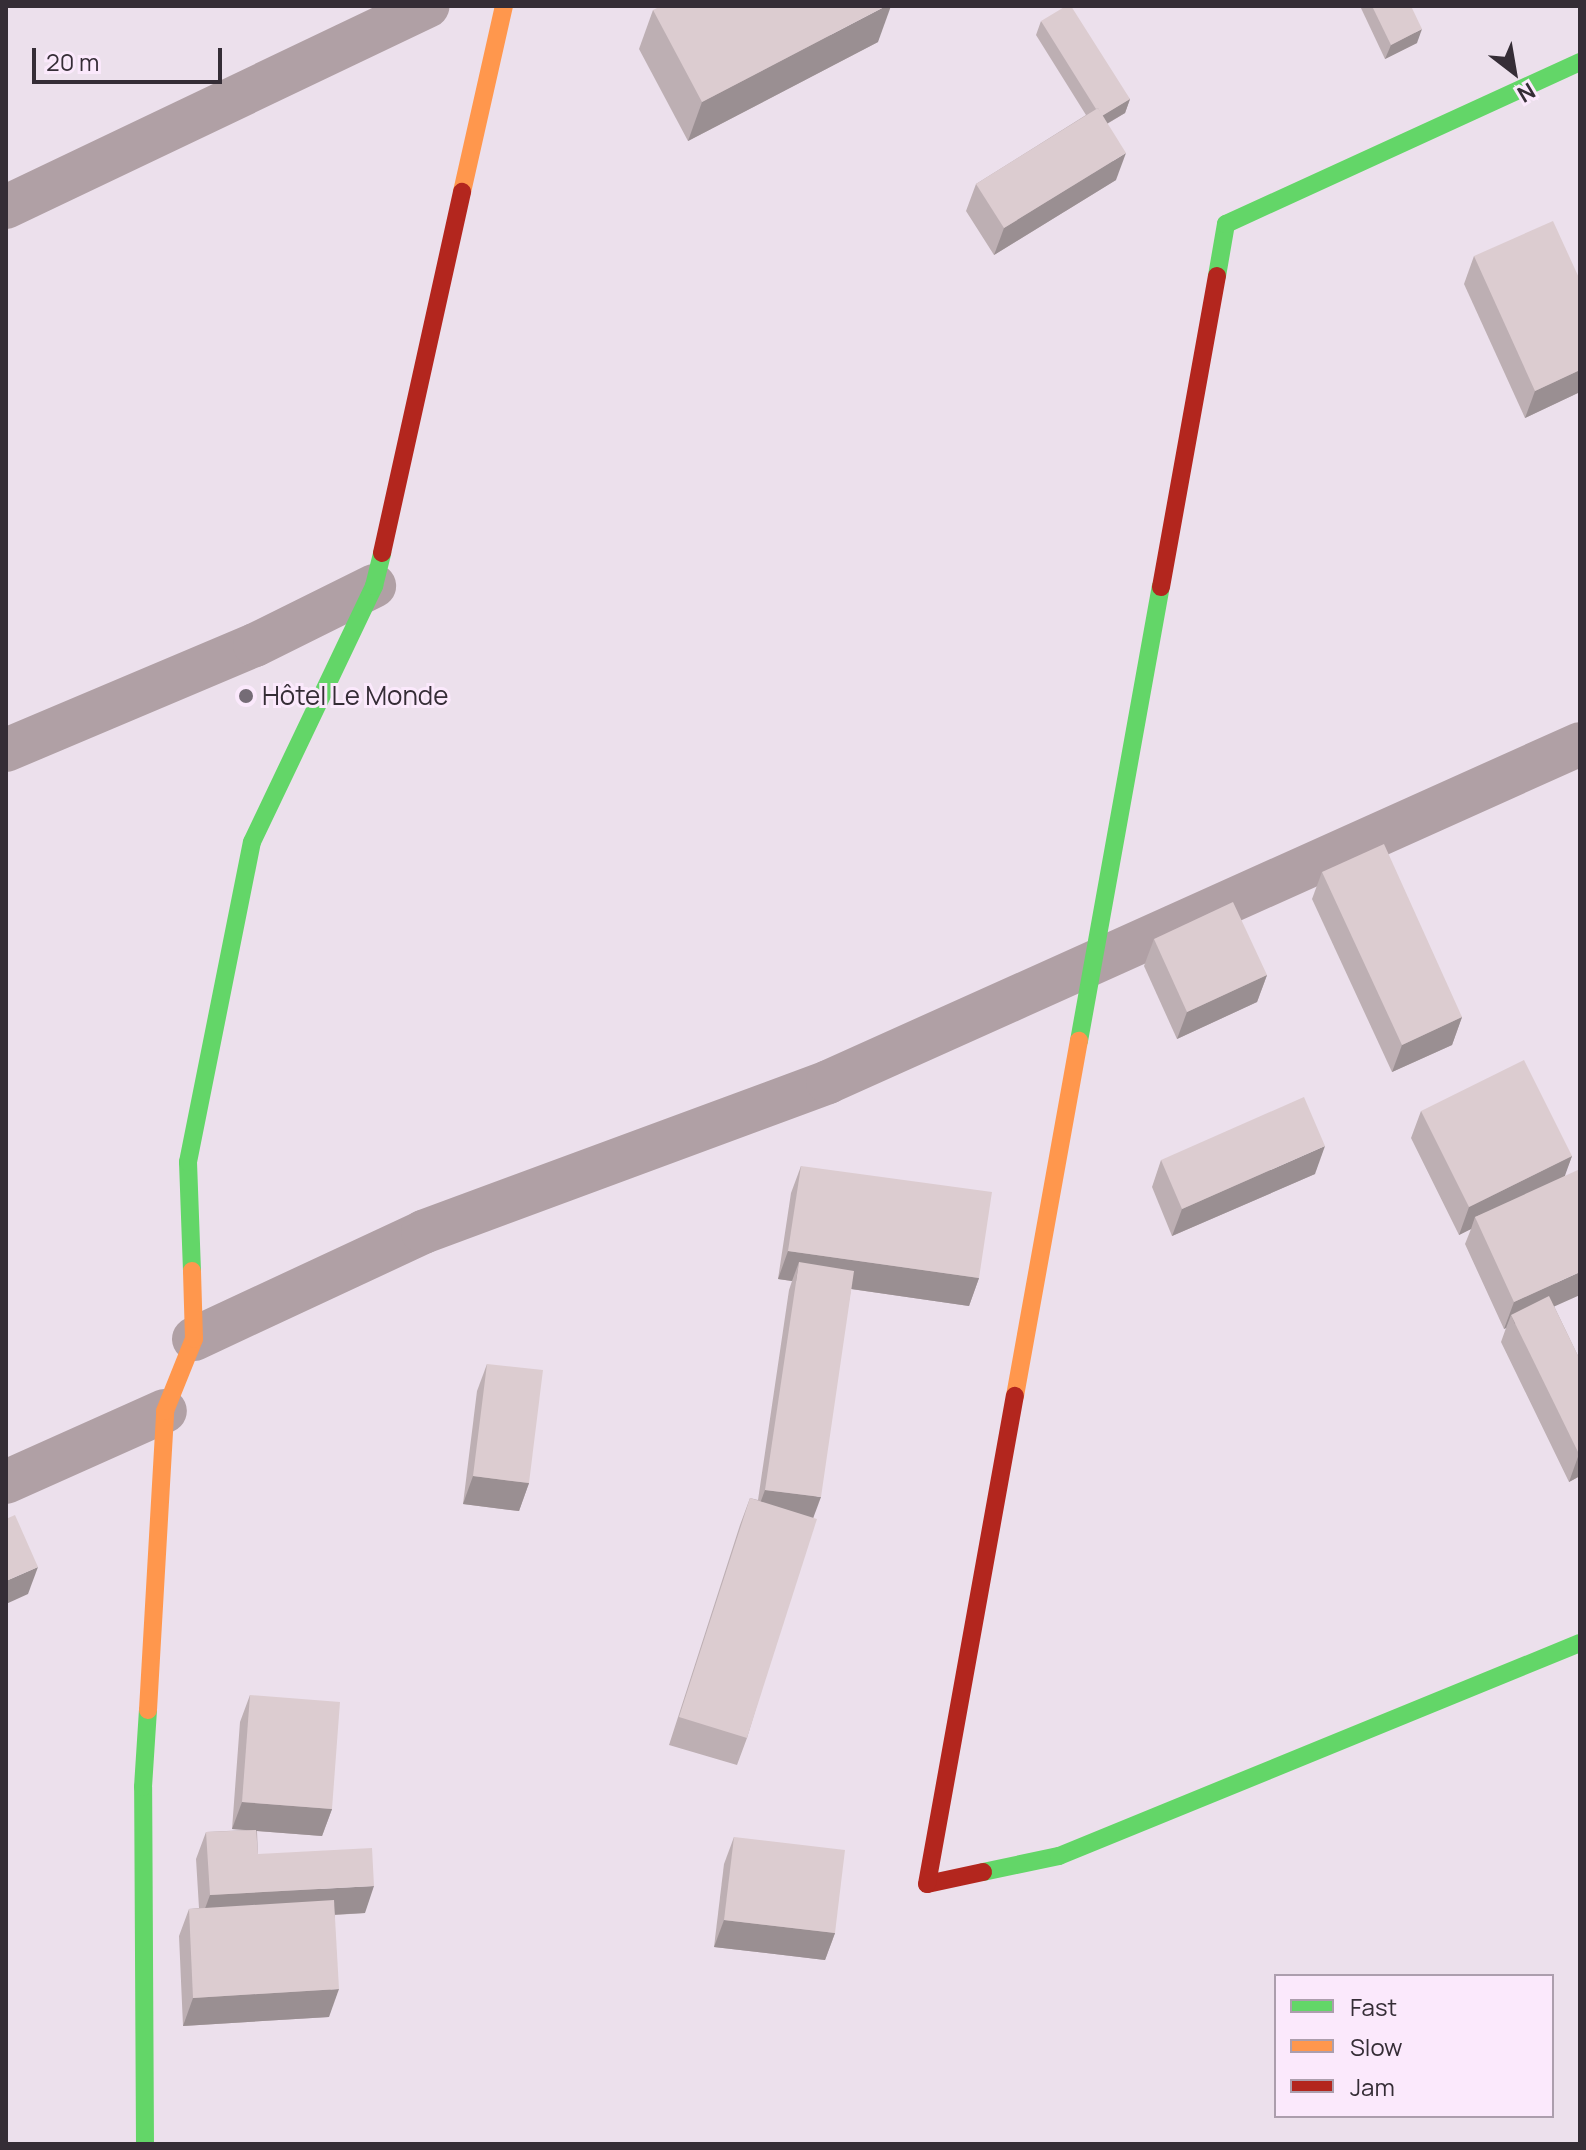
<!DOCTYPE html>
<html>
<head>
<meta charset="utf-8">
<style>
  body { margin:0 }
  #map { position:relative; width:1586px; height:2150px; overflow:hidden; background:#ece0ec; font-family:Manrope,sans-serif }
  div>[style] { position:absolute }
  .street>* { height:44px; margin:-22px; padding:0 22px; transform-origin:22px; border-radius:22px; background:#b0a0a5 }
  .fast>* { height:18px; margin:-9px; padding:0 9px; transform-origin:9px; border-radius:9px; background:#63d668 }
  .slow>* { height:18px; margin:-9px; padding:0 9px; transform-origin:9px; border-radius:9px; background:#ff974d }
  .jam>* { height:18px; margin:-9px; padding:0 9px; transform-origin:9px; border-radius:9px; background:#b3261e }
  .wall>* { inset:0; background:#bdafb3 }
  .shaded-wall>* { inset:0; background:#9a8f92 }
  .building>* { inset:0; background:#dcccd0 }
  .dots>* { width:22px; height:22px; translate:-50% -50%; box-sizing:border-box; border:4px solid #fbe9fc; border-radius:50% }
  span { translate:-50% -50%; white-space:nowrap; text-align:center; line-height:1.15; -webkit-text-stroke:6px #fbe9fc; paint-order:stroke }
  .poi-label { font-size:26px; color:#352d36 }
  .left { translate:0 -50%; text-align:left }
  .frame { position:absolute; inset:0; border:8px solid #352d36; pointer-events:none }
  .legend { position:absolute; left:1274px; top:1974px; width:280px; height:144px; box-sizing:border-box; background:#fbe9fc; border:2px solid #ac9ead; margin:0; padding:10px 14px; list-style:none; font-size:24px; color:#352d36 }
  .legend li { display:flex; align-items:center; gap:16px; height:40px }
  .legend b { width:40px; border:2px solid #ac9ead }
  .north { position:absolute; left:1474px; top:32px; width:80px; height:80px; -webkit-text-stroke:6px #fbe9fc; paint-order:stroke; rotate:149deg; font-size:22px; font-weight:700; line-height:32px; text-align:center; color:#352d36 }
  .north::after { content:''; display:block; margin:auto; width:28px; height:36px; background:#352d36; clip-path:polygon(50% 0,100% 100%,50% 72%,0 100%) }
  .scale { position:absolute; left:32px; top:48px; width:190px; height:36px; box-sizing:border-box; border:4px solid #352d36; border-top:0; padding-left:10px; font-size:24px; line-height:28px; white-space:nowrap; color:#352d36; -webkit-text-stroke:6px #fbe9fc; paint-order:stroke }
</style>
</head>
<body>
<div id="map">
  <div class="street">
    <i style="left:6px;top:207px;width:467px;rotate:-25.5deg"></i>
    <i style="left:6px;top:750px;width:270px;rotate:-22.9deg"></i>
    <i style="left:255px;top:645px;width:133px;rotate:-26.4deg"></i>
    <i style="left:194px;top:1339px;width:253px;rotate:-25deg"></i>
    <i style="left:423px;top:1232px;width:432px;rotate:-20.3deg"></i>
    <i style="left:828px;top:1082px;width:824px;rotate:-24.2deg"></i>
    <i style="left:6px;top:1482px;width:174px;rotate:-24.1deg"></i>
  </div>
  <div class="fast">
    <i style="left:1217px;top:276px;width:53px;rotate:-80.2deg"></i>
    <i style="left:1226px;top:224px;width:389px;rotate:-24.6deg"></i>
    <i style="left:1079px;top:1041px;width:461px;rotate:-79.8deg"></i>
    <i style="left:192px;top:1271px;width:109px;rotate:-92.1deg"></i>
    <i style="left:188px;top:1162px;width:326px;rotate:-78.7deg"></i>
    <i style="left:252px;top:842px;width:284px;rotate:-64.5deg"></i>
    <i style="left:374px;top:586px;width:34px;rotate:-76deg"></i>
    <i style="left:983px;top:1872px;width:78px;rotate:-11.9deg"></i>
    <i style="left:1059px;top:1856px;width:563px;rotate:-22.24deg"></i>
    <i style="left:145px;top:2144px;width:357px;rotate:-90.3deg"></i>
    <i style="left:143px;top:1787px;width:77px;rotate:-86.3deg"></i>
  </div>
  <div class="slow">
    <i style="left:462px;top:192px;width:191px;rotate:-77.3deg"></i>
    <i style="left:1015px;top:1396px;width:361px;rotate:-79.8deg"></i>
    <i style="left:148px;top:1710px;width:299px;rotate:-86.7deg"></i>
    <i style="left:165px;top:1411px;width:78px;rotate:-68.1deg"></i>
    <i style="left:194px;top:1339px;width:68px;rotate:-91.7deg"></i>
  </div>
  <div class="jam">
    <i style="left:382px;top:553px;width:370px;rotate:-77.5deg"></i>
    <i style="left:1161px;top:587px;width:316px;rotate:-79.8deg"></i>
    <i style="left:983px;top:1872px;width:57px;rotate:167.9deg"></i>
    <i style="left:927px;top:1884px;width:496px;rotate:-79.8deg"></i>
  </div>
  <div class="wall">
    <i style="clip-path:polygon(1360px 6px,1411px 6px,1417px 43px,1385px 59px)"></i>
    <i style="clip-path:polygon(653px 10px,878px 42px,688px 141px,639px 49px)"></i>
    <i style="clip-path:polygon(1041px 21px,1130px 99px,1125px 113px,1107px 124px,1116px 180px,994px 255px,966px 211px,976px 184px,1086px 115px,1036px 35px)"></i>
    <i style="clip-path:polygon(1474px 256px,1580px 280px,1580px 392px,1525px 418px,1464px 284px)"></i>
    <i style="clip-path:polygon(1322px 872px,1462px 1017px,1452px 1045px,1392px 1072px,1312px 899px)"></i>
    <i style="clip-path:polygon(1154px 939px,1267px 975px,1257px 1002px,1177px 1039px,1144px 966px)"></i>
    <i style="clip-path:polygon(1421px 1111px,1572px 1156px,1564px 1176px,1554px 1306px,1580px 1360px,1580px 1476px,1569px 1482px,1501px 1342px,1506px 1328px,1504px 1329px,1465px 1244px,1471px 1229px,1459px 1235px,1411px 1138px)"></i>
    <i style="clip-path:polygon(1161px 1160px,1315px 1174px,1172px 1236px,1152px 1187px)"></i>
    <i style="clip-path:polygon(801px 1166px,979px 1278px,969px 1306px,851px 1289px,813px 1518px,747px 1738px,737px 1765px,669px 1745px,740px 1525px,750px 1498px,758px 1500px,789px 1290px,792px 1281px,778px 1279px,791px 1193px)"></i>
    <i style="clip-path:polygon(487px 1364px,529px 1483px,519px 1511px,463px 1504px,477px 1391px)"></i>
    <i style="clip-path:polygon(250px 1695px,332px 1809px,322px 1836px,257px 1831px,258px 1854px,365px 1913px,335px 1915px,329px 2017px,183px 2026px,179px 1936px,189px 1909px,199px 1908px,196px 1859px,206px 1832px,247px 1830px,232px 1829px,240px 1722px)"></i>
    <i style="clip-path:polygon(734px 1837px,835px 1933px,825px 1960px,714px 1947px,724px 1864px)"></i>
  </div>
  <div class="shaded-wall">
    <i style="clip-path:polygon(886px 6px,891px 6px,878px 42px,688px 141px,702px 102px)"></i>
    <i style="clip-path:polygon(1422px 29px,1417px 43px,1385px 59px,1391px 45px)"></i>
    <i style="clip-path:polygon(1130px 99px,1125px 113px,1096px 130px,1101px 116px)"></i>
    <i style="clip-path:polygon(1126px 153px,1116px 180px,994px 255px,1004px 228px)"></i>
    <i style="clip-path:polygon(1580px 370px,1580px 392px,1525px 418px,1535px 391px)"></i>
    <i style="clip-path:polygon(1267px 975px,1257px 1002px,1177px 1039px,1187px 1012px)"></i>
    <i style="clip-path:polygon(1462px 1017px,1452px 1045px,1392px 1072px,1402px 1045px)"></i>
    <i style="clip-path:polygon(1325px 1146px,1315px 1174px,1172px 1236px,1182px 1209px)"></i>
    <i style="clip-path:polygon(1572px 1156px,1562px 1184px,1475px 1217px,1471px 1229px,1459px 1235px,1469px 1207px)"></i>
    <i style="clip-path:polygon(788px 1251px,979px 1278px,969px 1306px,796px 1281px,799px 1262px,792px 1281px,778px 1279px)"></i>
    <i style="clip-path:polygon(1580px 1272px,1580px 1295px,1515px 1324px,1511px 1315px,1506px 1328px,1504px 1329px,1514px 1302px)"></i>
    <i style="clip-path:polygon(1579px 1454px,1580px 1454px,1580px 1476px,1569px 1482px)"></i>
    <i style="clip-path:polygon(473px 1476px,529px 1483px,519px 1511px,463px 1504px)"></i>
    <i style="clip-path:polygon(765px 1490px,821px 1497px,811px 1524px,755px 1517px)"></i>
    <i style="clip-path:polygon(38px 1567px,28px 1594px,6px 1604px,6px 1581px)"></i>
    <i style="clip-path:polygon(242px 1802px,332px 1809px,322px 1836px,232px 1829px)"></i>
    <i style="clip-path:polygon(374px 1886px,365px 1913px,200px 1922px,210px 1895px)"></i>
    <i style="clip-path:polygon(724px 1920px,835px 1933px,825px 1960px,714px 1947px)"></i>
    <i style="clip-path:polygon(339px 1989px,329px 2017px,183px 2026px,193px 1998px)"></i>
  </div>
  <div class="building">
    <i style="clip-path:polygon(661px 6px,886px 6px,702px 102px,653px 10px)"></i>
    <i style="clip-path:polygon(1066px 6px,1071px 6px,1130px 99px,1102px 116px,1098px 108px,1096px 109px,1041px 21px)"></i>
    <i style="clip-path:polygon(1372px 6px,1411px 6px,1422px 29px,1391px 45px)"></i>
    <i style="clip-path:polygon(1098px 108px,1126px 153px,1004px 228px,976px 184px)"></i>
    <i style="clip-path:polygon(1553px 221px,1580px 280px,1580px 370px,1535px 391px,1474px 256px)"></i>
    <i style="clip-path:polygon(1384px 844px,1462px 1017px,1402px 1045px,1322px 872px)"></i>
    <i style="clip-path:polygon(1233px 902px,1267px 975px,1187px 1012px,1154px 939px)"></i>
    <i style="clip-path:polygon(1524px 1060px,1572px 1156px,1469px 1207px,1421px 1111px)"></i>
    <i style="clip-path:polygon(1304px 1097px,1325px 1146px,1182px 1209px,1161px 1160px)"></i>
    <i style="clip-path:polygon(801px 1166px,992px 1192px,979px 1278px,788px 1251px)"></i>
    <i style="clip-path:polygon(1580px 1169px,1580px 1272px,1514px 1302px,1475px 1217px)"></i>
    <i style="clip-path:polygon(799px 1262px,854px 1271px,821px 1497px,765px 1490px)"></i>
    <i style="clip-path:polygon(1549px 1296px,1580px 1360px,1580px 1454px,1579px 1454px,1511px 1315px)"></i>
    <i style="clip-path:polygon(487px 1364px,543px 1370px,529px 1483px,473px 1476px)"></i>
    <i style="clip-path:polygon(750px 1498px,817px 1519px,747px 1738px,679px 1717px)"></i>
    <i style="clip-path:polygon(15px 1515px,38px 1567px,6px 1581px,6px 1519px)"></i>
    <i style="clip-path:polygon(250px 1695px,340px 1702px,332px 1809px,242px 1802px)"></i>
    <i style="clip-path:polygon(256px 1830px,258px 1854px,372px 1848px,374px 1886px,210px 1895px,206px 1832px)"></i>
    <i style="clip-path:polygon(734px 1837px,845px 1850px,835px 1933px,724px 1920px)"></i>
    <i style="clip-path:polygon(334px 1900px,339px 1989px,193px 1998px,189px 1909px)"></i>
  </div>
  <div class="dots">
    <i style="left:246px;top:696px;background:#756c76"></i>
  </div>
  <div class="poi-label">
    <span class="left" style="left:262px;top:696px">Hôtel Le Monde</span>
  </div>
  <div class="frame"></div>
  <ul class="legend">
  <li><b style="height:10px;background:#63d668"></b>Fast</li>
  <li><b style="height:10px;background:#ff974d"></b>Slow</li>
  <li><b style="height:10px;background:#b3261e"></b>Jam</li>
  </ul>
  <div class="north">N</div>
  <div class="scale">20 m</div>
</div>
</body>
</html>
